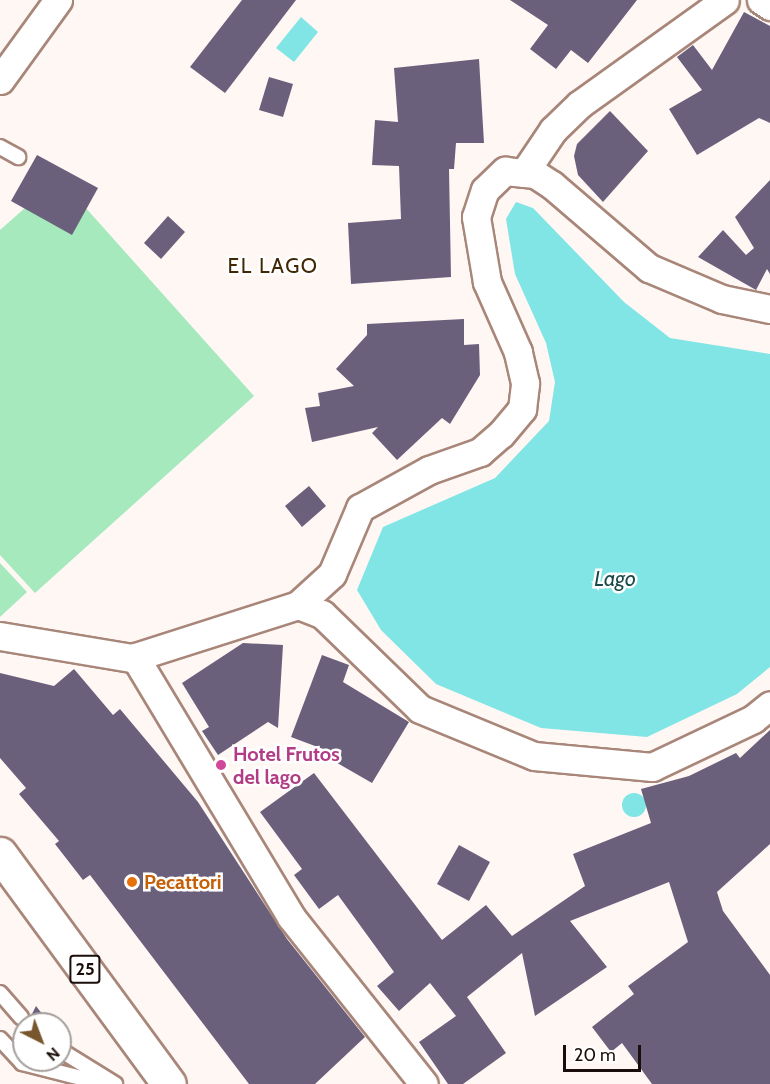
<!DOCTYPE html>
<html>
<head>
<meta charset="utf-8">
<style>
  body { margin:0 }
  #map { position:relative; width:770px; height:1084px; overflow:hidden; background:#fef7f4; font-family:Cabin,sans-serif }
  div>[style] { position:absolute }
  .green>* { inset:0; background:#a5e9bd }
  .water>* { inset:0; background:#81e4e5 }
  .round { border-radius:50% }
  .building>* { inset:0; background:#6b607c }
  .roads { filter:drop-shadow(2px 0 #a88679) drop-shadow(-2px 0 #a88679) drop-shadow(0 2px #a88679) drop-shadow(0 -2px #a88679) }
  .service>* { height:14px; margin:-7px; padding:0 7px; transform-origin:7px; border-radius:7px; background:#fff }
  .minor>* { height:27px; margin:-13.5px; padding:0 13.5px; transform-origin:13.5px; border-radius:13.5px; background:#fff }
  .primary>* { height:33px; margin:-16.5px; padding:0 16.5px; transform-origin:16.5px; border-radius:16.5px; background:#fff }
  .dots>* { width:16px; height:16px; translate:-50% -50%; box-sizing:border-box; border:3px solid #fff; border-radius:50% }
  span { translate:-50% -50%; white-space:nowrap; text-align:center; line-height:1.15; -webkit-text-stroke:5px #fff; paint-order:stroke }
  .shield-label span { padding:2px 4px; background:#fff; border:2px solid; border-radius:4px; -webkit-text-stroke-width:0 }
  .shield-label { font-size:18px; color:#1b0e0a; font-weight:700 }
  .hotel-label { font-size:20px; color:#b23c85; font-weight:700 }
  .left { translate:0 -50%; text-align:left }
  .food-label { font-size:20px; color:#c56008; font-weight:700 }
  .neighbourhood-label { font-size:21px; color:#412805; letter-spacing:1.5px }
  .water-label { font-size:21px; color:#1b4949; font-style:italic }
  .north { position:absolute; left:12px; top:1012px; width:60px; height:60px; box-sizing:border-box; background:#fff; border:2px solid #a49f9d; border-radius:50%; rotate:138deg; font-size:16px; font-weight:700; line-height:24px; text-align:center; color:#1b0e0a }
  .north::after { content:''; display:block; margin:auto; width:21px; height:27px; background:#78572e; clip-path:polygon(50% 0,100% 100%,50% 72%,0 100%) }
  .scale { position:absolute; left:563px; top:1045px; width:78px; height:27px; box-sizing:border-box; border:3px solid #1b0e0a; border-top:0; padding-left:8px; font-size:18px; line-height:21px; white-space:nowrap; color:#1b0e0a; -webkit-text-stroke:4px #fff; paint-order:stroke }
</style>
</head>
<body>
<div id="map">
  <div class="green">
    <i style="clip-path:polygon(59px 178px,254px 396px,35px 593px,0 555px,0 230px)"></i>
    <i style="clip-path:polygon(0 563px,27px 592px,0 617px)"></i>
  </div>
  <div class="water">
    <i style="clip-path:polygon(301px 17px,318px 32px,294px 62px,276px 48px)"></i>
    <i style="clip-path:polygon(516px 202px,533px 208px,624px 302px,670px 338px,770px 354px,770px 667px,737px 694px,647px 737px,541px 728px,436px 684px,381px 630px,357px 590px,383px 527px,495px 478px,549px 421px,555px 382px,546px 343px,515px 274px,506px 219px)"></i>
    <i class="round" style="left:622px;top:793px;width:24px;height:24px"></i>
  </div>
  <div class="building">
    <i style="clip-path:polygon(242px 0,296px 0,225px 93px,190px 67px)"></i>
    <i style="clip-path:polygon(510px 0,637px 0,588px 63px,571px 50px,556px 69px,530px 49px,548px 25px)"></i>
    <i style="clip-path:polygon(744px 12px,770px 26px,770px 123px,759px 118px,697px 155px,669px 109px,702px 90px,677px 57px,693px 45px,712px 70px)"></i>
    <i style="clip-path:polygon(479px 59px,484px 143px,456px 143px,454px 169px,449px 169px,451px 277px,351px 284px,348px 223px,401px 219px,399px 166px,372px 165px,375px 120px,398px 122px,394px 68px)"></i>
    <i style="clip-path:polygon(269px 77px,293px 84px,283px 117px,259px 110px)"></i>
    <i style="clip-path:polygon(610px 111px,648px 151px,603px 202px,578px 175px,574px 156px,577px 144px)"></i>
    <i style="clip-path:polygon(37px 155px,98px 188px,72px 235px,11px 201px)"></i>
    <i style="clip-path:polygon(770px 180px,770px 274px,767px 269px,756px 290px,698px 257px,723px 230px,746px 255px,754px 248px,735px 217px)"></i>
    <i style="clip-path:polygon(168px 216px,185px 232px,161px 259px,144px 243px)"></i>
    <i style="clip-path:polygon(464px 319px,464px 345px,479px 344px,480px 375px,450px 424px,442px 418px,397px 460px,372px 433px,378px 427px,312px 442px,305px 408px,320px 406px,318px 393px,354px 386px,336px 369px,367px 335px,367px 324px)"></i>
    <i style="clip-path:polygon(309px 486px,326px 506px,302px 527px,285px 506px)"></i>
    <i style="clip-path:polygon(243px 643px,283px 645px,278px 728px,268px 722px,218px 755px,202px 731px,209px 727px,182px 683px)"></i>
    <i style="clip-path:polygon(322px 655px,349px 665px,343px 682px,409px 722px,372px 783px,332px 760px,339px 755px,291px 737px)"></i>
    <i style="clip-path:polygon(74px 669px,113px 715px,120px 709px,198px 802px,287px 939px,365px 1037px,315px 1084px,249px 1084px,90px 875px,83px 880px,55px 844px,59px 841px,19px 794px,26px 788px,0 758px,0 673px,54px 686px)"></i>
    <i style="clip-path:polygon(770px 730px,770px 844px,717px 892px,723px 911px,770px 975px,770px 1084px,652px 1084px,622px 1043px,611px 1052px,592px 1027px,634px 994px,628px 986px,688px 942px,669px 882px,570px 921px,607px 967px,535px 1016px,522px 953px,467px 997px,506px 1053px,463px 1084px,448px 1084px,419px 1042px,456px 1016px,430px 983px,399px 1011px,377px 986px,394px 972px,338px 895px,319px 909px,294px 875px,302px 869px,260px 812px,314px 773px,442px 940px,486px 905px,512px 936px,585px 886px,573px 854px,651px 823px,641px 789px,689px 776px,736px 753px,740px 758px)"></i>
    <i style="clip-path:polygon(459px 845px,490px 862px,469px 901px,437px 884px)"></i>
    <i style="clip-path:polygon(36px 1006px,50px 1024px,27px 1024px)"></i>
  </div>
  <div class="roads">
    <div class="service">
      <i style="left:0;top:147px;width:21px;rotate:29deg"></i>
      <i style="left:0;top:993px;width:32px;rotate:49deg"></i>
      <i style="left:0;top:1039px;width:33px;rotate:47deg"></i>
      <i style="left:22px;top:1063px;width:86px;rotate:14.2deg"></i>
      <i style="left:60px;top:1050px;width:65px;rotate:31.7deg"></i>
    </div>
    <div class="minor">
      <i style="left:761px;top:0;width:11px;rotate:34deg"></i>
      <i style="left:0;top:80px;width:99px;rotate:-54.1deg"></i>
      <i style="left:524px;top:173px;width:52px;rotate:-56deg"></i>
      <i style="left:553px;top:130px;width:37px;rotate:-44deg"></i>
      <i style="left:580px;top:104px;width:178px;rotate:-35.6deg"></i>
      <i style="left:298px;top:605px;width:26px;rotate:21deg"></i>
      <i style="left:322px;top:614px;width:136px;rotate:44.1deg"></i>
      <i style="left:420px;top:709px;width:123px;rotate:22.4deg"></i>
      <i style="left:534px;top:756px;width:119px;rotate:5.3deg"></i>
      <i style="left:652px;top:767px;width:112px;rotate:-25.4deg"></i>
      <i style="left:753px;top:719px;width:22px;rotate:-39deg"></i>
      <i style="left:0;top:636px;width:134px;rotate:9.5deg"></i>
      <i style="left:132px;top:658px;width:174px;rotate:-17.7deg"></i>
      <i style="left:298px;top:605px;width:46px;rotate:-42.4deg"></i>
      <i style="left:332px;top:574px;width:72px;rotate:-67deg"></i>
      <i style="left:360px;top:508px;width:79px;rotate:-28.8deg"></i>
      <i style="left:429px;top:470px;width:54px;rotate:-19.4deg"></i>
      <i style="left:480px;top:452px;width:28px;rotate:-41deg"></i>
      <i style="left:501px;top:434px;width:33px;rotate:-50deg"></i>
      <i style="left:522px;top:409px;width:26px;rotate:-83deg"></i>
      <i style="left:525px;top:383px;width:32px;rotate:-103deg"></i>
      <i style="left:518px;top:352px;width:77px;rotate:-113.9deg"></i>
      <i style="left:487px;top:282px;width:66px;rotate:-99.6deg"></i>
      <i style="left:476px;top:217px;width:28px;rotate:-72deg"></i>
      <i style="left:485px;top:190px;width:28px;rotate:-44deg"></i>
      <i style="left:505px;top:171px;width:30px;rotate:6deg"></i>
      <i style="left:535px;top:174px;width:20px;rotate:33deg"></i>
      <i style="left:552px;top:185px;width:128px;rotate:40.6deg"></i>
      <i style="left:649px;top:268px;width:79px;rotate:23deg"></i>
      <i style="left:722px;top:299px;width:49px;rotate:11.8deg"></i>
      <i style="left:135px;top:657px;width:303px;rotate:59deg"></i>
      <i style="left:291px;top:917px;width:213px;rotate:51.5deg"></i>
    </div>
    <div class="primary">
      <i style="left:0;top:854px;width:285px;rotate:53.7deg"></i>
    </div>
  </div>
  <div class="dots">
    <i style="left:221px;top:765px;background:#d1479c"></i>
    <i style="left:132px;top:882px;background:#e8710a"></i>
  </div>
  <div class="shield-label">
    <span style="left:85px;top:969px">25</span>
  </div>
  <div class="hotel-label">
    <span class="left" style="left:233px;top:766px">Hotel Frutos<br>del lago</span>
  </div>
  <div class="food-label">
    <span class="left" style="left:144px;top:882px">Pecattori</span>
  </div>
  <div class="neighbourhood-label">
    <span style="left:273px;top:266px">EL LAGO</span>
  </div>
  <div class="water-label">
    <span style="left:615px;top:579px">Lago</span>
  </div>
  <div class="north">N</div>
  <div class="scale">20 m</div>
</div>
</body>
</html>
